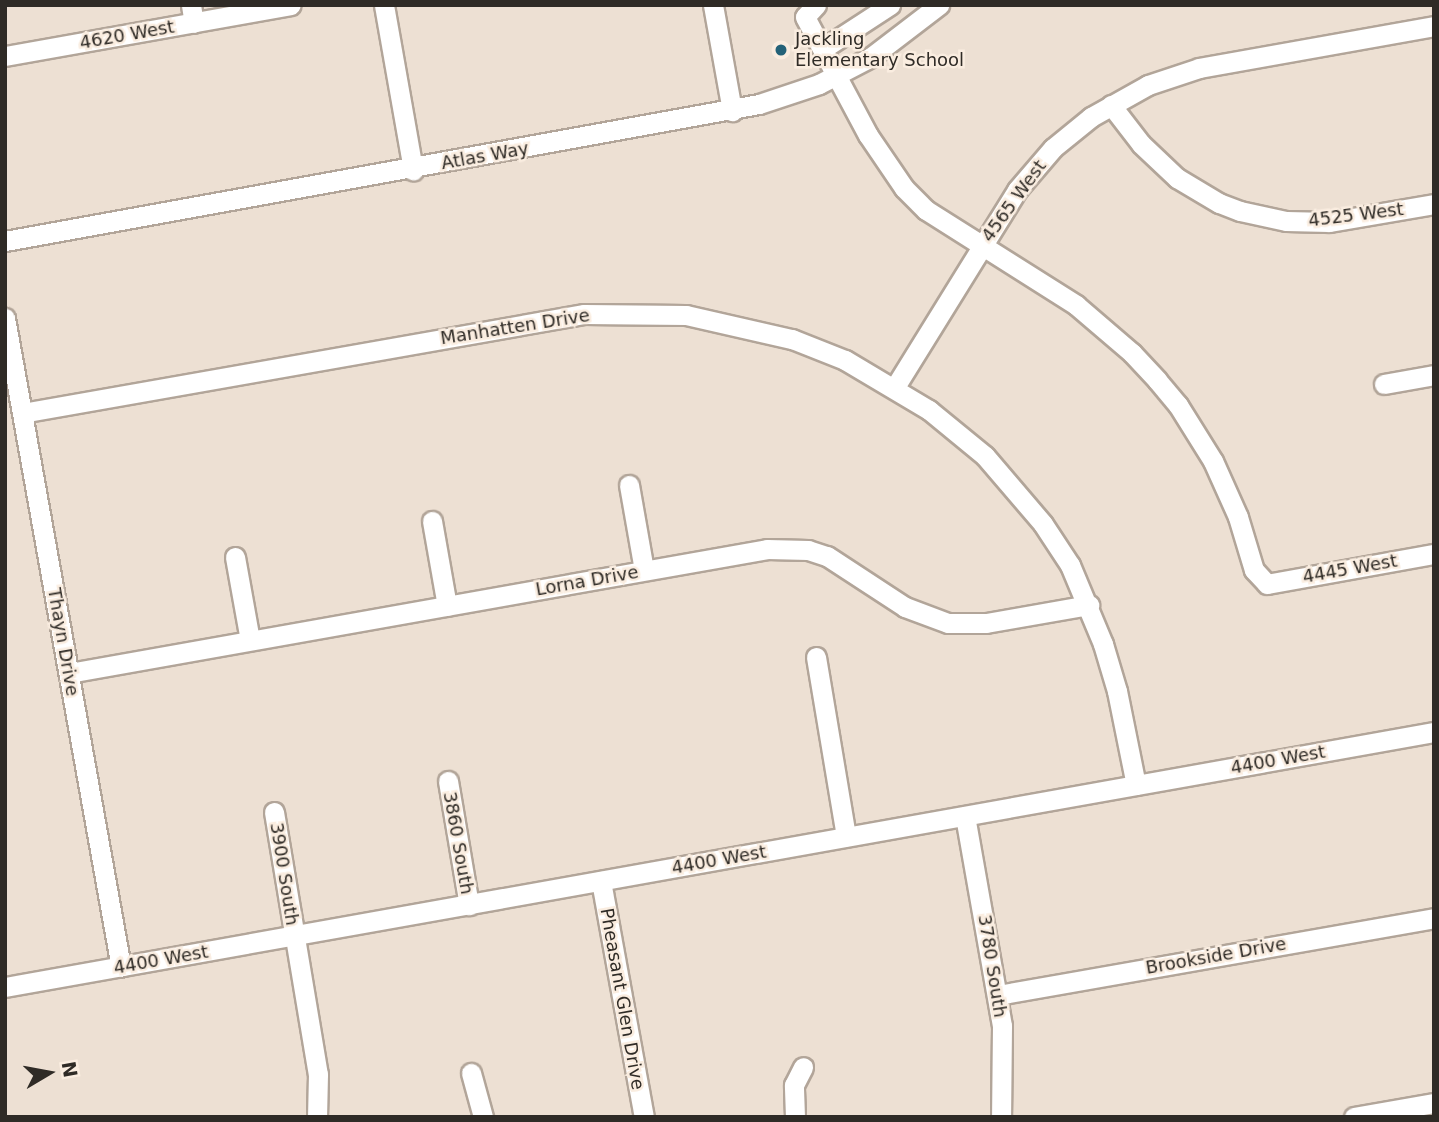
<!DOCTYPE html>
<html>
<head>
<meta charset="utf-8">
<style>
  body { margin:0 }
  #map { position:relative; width:1439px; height:1122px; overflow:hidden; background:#ede0d3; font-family:"DejaVu Sans",sans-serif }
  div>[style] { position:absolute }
  .roads { filter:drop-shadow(2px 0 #b2a599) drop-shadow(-2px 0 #b2a599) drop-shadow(0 2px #b2a599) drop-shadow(0 -2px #b2a599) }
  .minor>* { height:19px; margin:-9.5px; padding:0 9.5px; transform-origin:9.5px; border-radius:9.5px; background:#fff }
  .dots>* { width:19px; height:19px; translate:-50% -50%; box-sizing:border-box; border:4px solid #faede0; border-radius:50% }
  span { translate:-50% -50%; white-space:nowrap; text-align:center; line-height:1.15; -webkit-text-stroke:5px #faede0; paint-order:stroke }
  .street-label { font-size:18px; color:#2f2b26 }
  .poi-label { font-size:18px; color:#2f2b26 }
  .left { translate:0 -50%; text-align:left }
  .frame { position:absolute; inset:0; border:7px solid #2f2b26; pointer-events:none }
  .north { position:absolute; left:14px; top:1038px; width:70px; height:70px; -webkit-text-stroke:5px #faede0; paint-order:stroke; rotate:80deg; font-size:19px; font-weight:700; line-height:28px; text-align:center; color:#2f2b26 }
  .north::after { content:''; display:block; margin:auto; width:24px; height:32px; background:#2f2b26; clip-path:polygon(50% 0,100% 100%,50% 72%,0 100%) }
</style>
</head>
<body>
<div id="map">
  <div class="roads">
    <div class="minor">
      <i style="left:191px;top:5px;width:18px;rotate:81deg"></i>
      <i style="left:384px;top:5px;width:168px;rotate:80deg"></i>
      <i style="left:713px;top:5px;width:108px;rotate:79.8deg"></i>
      <i style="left:816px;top:5px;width:16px;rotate:133deg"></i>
      <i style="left:805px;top:17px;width:134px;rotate:61.9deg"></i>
      <i style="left:868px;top:135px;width:64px;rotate:55.8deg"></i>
      <i style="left:904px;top:188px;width:31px;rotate:45deg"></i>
      <i style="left:926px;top:210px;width:178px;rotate:32.3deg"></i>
      <i style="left:1076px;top:305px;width:74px;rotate:40.6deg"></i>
      <i style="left:1132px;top:353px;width:37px;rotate:47deg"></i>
      <i style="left:1157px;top:380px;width:33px;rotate:50deg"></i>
      <i style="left:1178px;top:405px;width:66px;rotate:58deg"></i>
      <i style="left:1213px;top:461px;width:61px;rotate:65.9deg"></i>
      <i style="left:1238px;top:517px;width:55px;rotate:73.2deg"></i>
      <i style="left:1254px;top:570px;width:19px;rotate:47deg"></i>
      <i style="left:1267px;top:584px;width:170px;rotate:-10.2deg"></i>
      <i style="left:824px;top:48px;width:79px;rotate:-33.1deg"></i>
      <i style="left:5px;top:56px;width:290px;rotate:-10.1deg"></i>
      <i style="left:1111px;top:105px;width:49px;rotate:52.4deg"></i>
      <i style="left:1141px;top:144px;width:50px;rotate:43.4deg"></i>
      <i style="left:1177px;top:178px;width:49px;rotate:30.8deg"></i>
      <i style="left:1219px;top:203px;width:22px;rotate:21deg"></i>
      <i style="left:1240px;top:211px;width:47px;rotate:12.3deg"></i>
      <i style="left:1286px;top:221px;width:43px;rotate:1.3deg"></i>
      <i style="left:1329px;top:222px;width:107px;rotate:-9.7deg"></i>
      <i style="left:5px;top:241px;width:766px;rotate:-10.3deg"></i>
      <i style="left:759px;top:104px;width:63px;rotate:-18.4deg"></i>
      <i style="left:819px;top:84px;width:59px;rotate:-27.4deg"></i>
      <i style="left:871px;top:57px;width:86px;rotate:-37.4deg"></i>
      <i style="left:5px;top:318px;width:659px;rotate:79.87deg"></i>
      <i style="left:1384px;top:384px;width:51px;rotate:-10.2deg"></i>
      <i style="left:895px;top:387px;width:232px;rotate:-58.2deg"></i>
      <i style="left:1017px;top:190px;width:55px;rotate:-49.4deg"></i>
      <i style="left:1053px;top:148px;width:49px;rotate:-39.2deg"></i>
      <i style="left:1091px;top:117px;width:65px;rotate:-29.3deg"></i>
      <i style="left:1148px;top:85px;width:54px;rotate:-18.4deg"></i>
      <i style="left:1199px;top:68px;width:239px;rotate:-10.1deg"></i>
      <i style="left:22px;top:413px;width:571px;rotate:-9.99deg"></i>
      <i style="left:584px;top:314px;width:102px;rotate:0.6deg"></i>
      <i style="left:686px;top:315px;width:109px;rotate:12.8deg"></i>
      <i style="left:792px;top:339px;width:57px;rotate:21.6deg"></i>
      <i style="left:845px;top:360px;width:98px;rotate:30.8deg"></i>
      <i style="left:929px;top:410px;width:72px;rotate:39.4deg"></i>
      <i style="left:985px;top:456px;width:89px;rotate:49.5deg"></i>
      <i style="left:1043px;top:524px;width:49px;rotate:56.6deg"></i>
      <i style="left:1070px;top:565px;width:86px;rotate:67.3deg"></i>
      <i style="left:1103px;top:644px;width:49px;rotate:73.4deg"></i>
      <i style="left:1117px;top:691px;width:96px;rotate:78.6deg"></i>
      <i style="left:629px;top:485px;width:86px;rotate:80deg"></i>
      <i style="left:432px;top:521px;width:86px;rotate:80deg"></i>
      <i style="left:235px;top:557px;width:84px;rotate:79.8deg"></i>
      <i style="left:816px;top:657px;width:182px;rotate:80.5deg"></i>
      <i style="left:69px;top:673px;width:709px;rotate:-10.07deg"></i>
      <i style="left:767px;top:549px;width:41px;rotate:1.4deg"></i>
      <i style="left:808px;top:550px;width:20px;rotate:18deg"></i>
      <i style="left:827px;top:556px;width:93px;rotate:33.2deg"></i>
      <i style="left:905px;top:607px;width:46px;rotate:20.4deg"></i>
      <i style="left:948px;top:623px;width:38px"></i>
      <i style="left:986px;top:623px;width:105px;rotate:-9.9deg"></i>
      <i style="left:448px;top:781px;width:126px;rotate:80.4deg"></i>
      <i style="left:274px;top:812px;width:266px;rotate:80.5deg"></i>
      <i style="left:318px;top:1074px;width:43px;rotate:91.3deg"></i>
      <i style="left:965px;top:816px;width:213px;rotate:80deg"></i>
      <i style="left:1002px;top:1026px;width:91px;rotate:90.6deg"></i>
      <i style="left:601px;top:881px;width:240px;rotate:79.7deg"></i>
      <i style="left:5px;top:987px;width:1452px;rotate:-10.12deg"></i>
      <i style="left:998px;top:995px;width:443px;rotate:-10deg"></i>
      <i style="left:471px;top:1073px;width:46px;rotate:74.7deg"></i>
      <i style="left:795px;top:1117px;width:32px;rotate:-92deg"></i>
      <i style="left:794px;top:1085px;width:20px;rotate:-63deg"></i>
      <i style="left:1354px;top:1117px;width:81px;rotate:-9.9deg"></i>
    </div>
  </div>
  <div class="dots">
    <i style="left:781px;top:50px;background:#246278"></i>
  </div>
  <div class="street-label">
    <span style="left:127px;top:35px;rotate:-10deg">4620 West</span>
    <span style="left:485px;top:156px;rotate:-10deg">Atlas Way</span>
    <span style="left:1014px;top:201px;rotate:-54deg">4565 West</span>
    <span style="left:1356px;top:215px;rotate:-7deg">4525 West</span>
    <span style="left:515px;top:327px;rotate:-9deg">Manhatten Drive</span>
    <span style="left:1350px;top:569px;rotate:-10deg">4445 West</span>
    <span style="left:587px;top:581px;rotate:-10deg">Lorna Drive</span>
    <span style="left:63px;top:642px;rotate:80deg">Thayn Drive</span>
    <span style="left:1278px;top:760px;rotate:-10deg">4400 West</span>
    <span style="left:458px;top:843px;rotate:80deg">3860 South</span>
    <span style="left:719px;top:860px;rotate:-10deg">4400 West</span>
    <span style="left:284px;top:874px;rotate:81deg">3900 South</span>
    <span style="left:1216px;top:956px;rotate:-10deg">Brookside Drive</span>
    <span style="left:161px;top:960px;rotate:-10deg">4400 West</span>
    <span style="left:992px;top:966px;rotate:81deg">3780 South</span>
    <span style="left:622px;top:999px;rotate:80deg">Pheasant Glen Drive</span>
  </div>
  <div class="poi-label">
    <span class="left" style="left:795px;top:50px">Jackling<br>Elementary School</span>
  </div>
  <div class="frame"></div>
  <div class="north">N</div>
</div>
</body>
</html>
